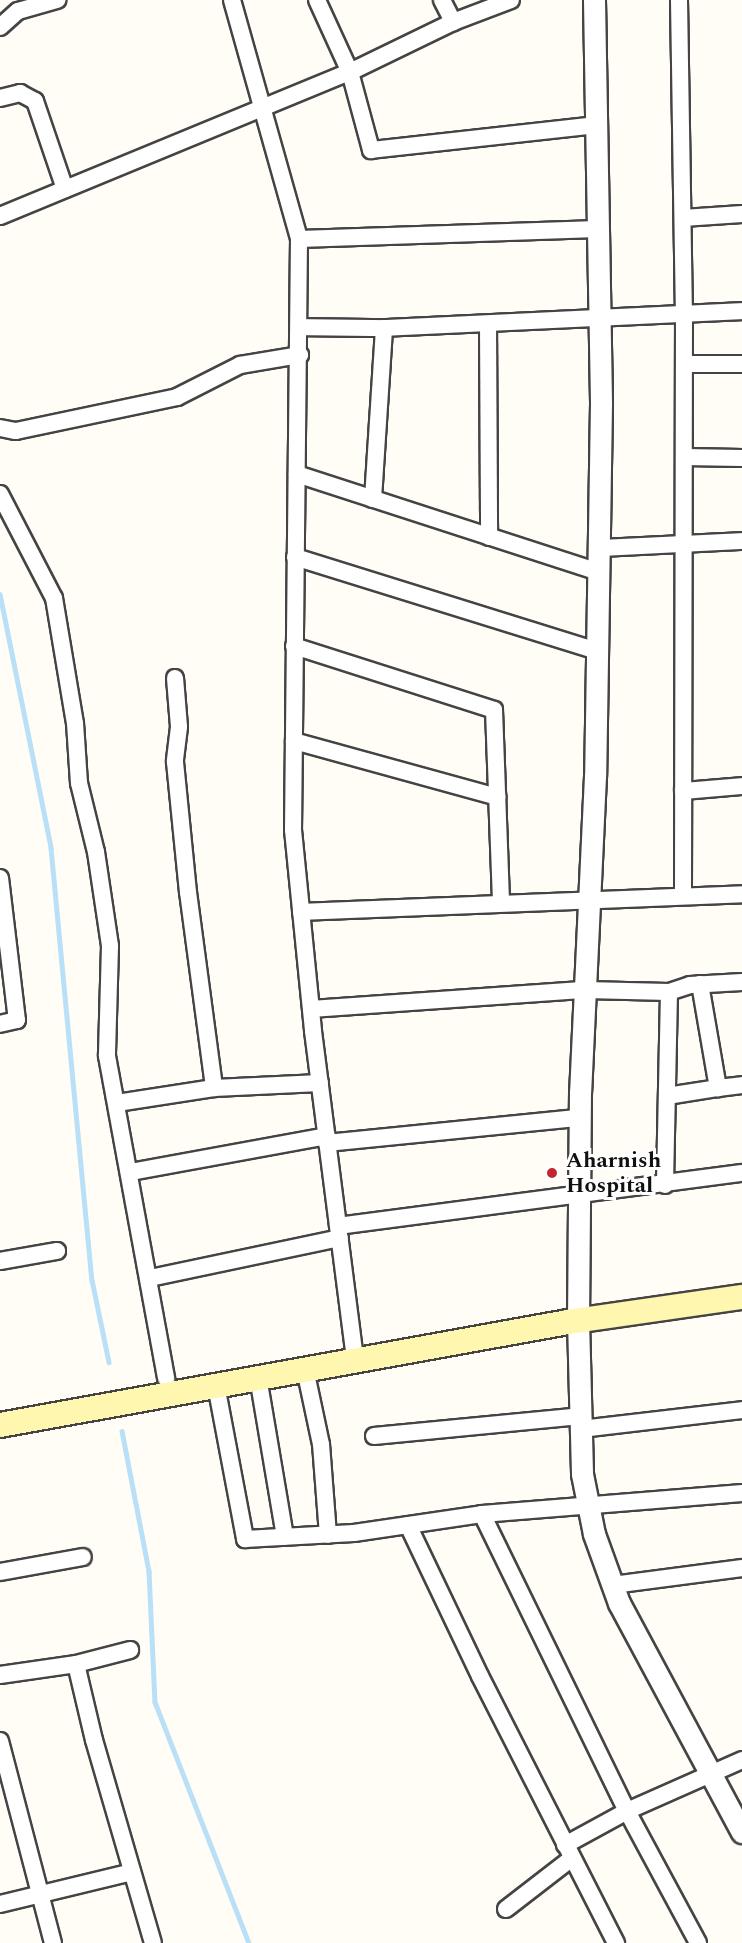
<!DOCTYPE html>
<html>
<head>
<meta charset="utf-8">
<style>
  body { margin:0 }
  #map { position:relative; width:742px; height:1943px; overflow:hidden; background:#fffdf5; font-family:Spectral,serif }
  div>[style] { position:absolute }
  .stream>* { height:4.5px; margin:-2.25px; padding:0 2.25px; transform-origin:2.25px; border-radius:2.25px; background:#b9e0f7 }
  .roads { filter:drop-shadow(2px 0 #444) drop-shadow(-2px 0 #444) drop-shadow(0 2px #444) drop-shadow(0 -2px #444) }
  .minor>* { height:16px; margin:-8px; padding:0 8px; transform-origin:8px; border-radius:8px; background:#fff }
  .tertiary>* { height:21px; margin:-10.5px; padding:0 10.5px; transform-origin:10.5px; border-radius:10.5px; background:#fff }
  .secondary>* { height:24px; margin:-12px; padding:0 12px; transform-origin:12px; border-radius:12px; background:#fff6b0 }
  .dots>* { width:16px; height:16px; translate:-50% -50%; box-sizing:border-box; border:3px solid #fff; border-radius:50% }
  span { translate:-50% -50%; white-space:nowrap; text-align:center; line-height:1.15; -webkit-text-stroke:6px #fff; paint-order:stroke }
  .poi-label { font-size:22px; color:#111; font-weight:700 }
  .left { translate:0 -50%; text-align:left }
</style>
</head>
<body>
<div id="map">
  <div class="stream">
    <i style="left:0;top:594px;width:259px;rotate:78.6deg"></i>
    <i style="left:51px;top:848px;width:434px;rotate:84.6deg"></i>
    <i style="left:92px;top:1280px;width:84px;rotate:78.3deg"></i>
    <i style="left:122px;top:1431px;width:143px;rotate:79.1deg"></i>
    <i style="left:149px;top:1571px;width:131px;rotate:87.4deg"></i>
    <i style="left:155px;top:1702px;width:259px;rotate:68.7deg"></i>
  </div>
  <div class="roads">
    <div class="minor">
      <i style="left:232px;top:0;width:248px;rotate:74.3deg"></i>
      <i style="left:299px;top:239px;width:591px;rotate:90.58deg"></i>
      <i style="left:293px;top:830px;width:202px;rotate:84.3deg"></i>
      <i style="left:313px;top:1031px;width:332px;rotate:82.7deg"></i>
      <i style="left:317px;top:0;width:79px;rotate:65.4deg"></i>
      <i style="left:350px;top:72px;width:81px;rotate:74.9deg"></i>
      <i style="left:371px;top:150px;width:226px;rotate:-6.3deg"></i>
      <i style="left:442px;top:0;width:25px;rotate:63deg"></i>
      <i style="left:679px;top:0;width:314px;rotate:89.1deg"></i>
      <i style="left:684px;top:314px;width:580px;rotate:90.1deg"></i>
      <i style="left:0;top:27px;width:24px;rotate:-42deg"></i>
      <i style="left:18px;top:11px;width:41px;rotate:-15.8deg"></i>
      <i style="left:0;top:98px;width:21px;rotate:-14deg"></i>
      <i style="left:20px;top:93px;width:17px;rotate:28deg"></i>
      <i style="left:35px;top:101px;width:93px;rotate:71.2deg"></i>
      <i style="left:0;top:216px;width:378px;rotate:-22.4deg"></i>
      <i style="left:350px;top:72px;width:114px;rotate:-25.9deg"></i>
      <i style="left:453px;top:22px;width:62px;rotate:-20.8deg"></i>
      <i style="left:683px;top:218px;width:59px;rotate:-3.9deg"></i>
      <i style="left:299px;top:239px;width:299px;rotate:-1.9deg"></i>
      <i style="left:488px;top:324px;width:213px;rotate:89.7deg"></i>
      <i style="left:299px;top:327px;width:85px;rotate:0.7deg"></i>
      <i style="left:684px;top:364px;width:58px"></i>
      <i style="left:0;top:428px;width:16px;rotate:11deg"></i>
      <i style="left:16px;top:431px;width:165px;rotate:-11.9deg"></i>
      <i style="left:177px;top:397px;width:71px;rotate:-26.9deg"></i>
      <i style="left:240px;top:365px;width:61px;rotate:-9.5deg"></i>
      <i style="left:684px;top:457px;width:58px;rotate:1deg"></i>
      <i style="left:297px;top:474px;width:317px;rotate:18deg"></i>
      <i style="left:0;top:494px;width:117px;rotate:62.6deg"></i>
      <i style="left:54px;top:598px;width:127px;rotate:80.5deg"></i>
      <i style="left:75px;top:723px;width:60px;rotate:86.2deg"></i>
      <i style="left:79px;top:783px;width:71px;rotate:76.2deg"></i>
      <i style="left:96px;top:852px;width:95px;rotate:81.5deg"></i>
      <i style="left:110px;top:946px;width:110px;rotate:91.6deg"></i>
      <i style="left:107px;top:1056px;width:328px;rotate:79.6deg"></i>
      <i style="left:373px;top:499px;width:171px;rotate:-86.3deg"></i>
      <i style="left:384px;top:328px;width:358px;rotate:-2.7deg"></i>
      <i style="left:599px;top:548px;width:143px;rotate:-2.8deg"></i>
      <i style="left:295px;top:557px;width:316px;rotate:17.3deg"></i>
      <i style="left:294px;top:646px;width:210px;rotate:17.7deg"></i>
      <i style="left:494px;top:710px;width:192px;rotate:87.9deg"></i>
      <i style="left:175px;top:678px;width:49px;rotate:85.3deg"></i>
      <i style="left:179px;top:727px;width:35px;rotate:97deg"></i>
      <i style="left:175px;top:762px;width:131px;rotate:84.3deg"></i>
      <i style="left:188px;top:892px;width:198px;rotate:82.4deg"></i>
      <i style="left:214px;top:1088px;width:106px;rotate:-2.7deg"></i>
      <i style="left:294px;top:741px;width:211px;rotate:15.4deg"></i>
      <i style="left:683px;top:791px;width:59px;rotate:-4.8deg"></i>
      <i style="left:0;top:878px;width:143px;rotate:83.2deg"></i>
      <i style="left:17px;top:1020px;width:17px;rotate:167deg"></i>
      <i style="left:301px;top:912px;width:441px;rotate:-2.3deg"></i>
      <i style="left:700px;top:984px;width:106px;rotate:80.2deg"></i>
      <i style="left:718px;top:1088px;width:24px;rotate:-7deg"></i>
      <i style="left:669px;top:992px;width:22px;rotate:-18deg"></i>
      <i style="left:690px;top:985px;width:52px;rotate:-3.3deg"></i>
      <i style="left:311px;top:1009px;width:275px;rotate:-4deg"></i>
      <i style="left:585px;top:990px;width:84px;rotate:1.4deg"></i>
      <i style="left:669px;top:992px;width:193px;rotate:91.2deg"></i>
      <i style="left:667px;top:1096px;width:52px;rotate:-8.9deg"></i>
      <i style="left:117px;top:1103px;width:98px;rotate:-8.8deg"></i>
      <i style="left:327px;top:1143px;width:253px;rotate:-5.7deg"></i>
      <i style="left:131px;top:1172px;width:199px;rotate:-10.4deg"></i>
      <i style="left:338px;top:1226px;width:407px;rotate:-7.5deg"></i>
      <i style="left:0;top:1261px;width:58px;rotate:-10deg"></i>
      <i style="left:150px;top:1278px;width:194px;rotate:-11.9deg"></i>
      <i style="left:305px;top:1369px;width:77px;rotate:78deg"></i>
      <i style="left:321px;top:1444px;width:91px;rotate:85.6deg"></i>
      <i style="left:258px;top:1377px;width:162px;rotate:80.4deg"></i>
      <i style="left:216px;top:1385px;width:157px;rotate:79.3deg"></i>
      <i style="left:245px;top:1539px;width:109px;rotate:-3.2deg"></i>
      <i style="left:354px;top:1533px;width:129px;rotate:-8.4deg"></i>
      <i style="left:482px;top:1514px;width:261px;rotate:-4.6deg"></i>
      <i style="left:581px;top:1429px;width:162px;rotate:-6.7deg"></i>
      <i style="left:374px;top:1436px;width:207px;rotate:-5.5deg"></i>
      <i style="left:482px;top:1514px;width:331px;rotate:64deg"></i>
      <i style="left:627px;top:1811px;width:150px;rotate:61.7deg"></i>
      <i style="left:408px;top:1525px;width:167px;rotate:64.5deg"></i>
      <i style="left:480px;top:1676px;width:300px;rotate:63deg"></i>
      <i style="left:0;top:1572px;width:84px;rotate:-10.2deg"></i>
      <i style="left:613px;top:1585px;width:130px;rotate:-7.5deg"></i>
      <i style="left:76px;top:1664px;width:56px;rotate:-14.5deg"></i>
      <i style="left:0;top:1675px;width:77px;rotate:-8.2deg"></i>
      <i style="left:76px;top:1664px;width:78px;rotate:76.7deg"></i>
      <i style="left:94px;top:1740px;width:211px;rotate:73.8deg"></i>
      <i style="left:0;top:1741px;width:209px;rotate:75.3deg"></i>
      <i style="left:565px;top:1845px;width:71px;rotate:-28.7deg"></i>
      <i style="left:627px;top:1811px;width:126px;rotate:-23.9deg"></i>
      <i style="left:0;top:1904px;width:136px;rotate:-13.6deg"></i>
      <i style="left:506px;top:1909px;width:83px;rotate:-37.7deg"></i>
    </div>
    <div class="tertiary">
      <i style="left:594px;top:0;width:404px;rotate:89deg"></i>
      <i style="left:601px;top:404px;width:372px;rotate:90.9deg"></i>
      <i style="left:595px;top:776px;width:316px;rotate:92.7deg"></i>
      <i style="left:580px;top:1092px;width:228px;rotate:90.5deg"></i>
      <i style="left:578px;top:1320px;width:154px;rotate:88.5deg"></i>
      <i style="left:582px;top:1474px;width:61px;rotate:78.7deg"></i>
      <i style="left:594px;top:1534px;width:73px;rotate:70.1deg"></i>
      <i style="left:619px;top:1603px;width:260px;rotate:61.8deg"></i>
    </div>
    <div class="secondary">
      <i style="left:0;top:1425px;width:577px;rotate:-10.28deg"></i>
      <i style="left:568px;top:1322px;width:176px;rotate:-8.2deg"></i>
    </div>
  </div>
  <div class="dots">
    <i style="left:552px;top:1173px;background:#c4262e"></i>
  </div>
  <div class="poi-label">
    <span class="left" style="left:566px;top:1173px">Aharnish<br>Hospital</span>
  </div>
</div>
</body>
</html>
